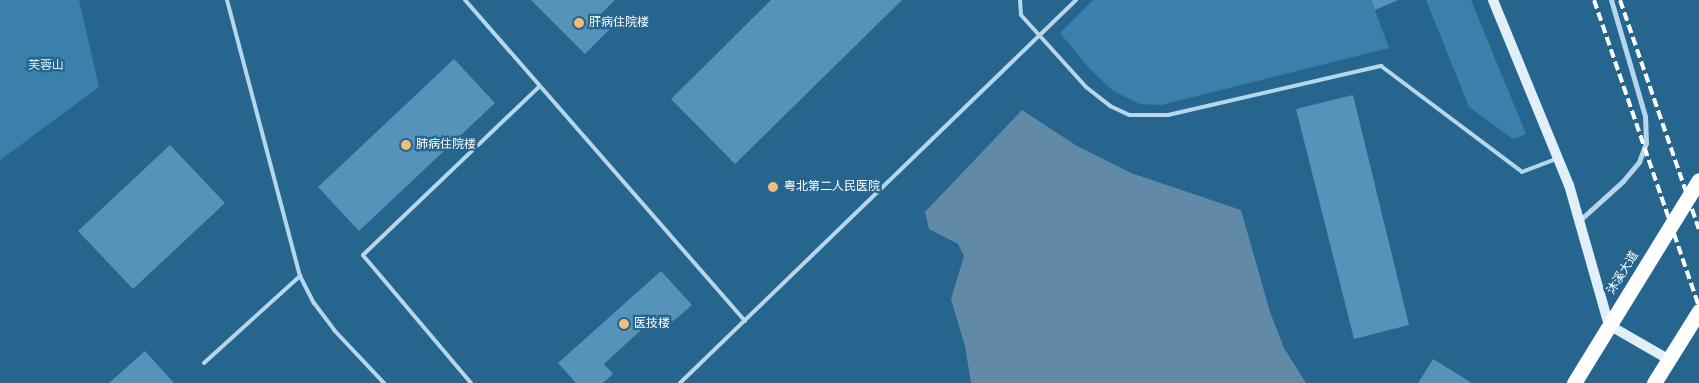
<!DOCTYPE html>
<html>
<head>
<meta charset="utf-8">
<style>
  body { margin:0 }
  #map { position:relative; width:1699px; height:383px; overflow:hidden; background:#26658e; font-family:"Fira Sans Condensed","Noto Sans SC",sans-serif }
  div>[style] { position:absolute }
  .green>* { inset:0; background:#3a80ab }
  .water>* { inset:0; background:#608aa5 }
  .building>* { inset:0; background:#5693b8 }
  .lane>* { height:4px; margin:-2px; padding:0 2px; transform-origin:2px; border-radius:2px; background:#b6d7eb }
  .street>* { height:5px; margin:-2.5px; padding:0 2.5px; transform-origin:2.5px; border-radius:2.5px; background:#b6d7eb }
  .secondary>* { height:10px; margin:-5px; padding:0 5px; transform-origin:5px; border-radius:5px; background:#e1eff9 }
  .highway>* { height:15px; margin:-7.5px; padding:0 7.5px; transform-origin:7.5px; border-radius:7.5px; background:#fff }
  .rail>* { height:4px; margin-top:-2px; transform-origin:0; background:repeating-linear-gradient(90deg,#fff 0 9px,transparent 0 13px) }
  .dots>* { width:14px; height:14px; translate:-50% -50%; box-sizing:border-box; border:2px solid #26658e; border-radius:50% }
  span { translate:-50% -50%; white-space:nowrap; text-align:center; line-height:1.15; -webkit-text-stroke:4.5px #26658e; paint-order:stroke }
  .poi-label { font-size:12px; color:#fff }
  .left { translate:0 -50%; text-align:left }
  .park-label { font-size:12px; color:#daedf8 }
  .street-label { font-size:12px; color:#fff }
</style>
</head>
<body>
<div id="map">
  <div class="green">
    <i style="clip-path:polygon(0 0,79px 0,99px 87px,0 160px)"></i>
    <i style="clip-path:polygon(1093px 0,1371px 0,1389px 48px,1161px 105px,1140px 104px,1113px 91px,1088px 67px,1060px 33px)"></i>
    <i style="clip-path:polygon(1426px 0,1471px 0,1526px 134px,1513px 139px,1469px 107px)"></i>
  </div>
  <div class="water">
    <i style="clip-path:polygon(1022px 110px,1077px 146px,1131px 173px,1241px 210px,1270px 312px,1284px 348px,1306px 383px,971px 383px,965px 346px,951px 299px,964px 256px,958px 244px,929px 229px,925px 212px)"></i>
  </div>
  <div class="building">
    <i style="clip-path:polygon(531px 0,615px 0,598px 17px,610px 29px,585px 54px)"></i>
    <i style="clip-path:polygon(771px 0,902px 0,735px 164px,671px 99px)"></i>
    <i style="clip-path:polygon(1371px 0,1398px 0,1375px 10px)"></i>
    <i style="clip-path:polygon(454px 59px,495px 103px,359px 231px,318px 187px)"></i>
    <i style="clip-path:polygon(1353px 95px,1409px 325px,1354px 339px,1296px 109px)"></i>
    <i style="clip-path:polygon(170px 145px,225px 203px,133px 289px,78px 231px)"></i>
    <i style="clip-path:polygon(661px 271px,692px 305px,663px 330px,653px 319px,604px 364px,613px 374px,603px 383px,576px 383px,558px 363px)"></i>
    <i style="clip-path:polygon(145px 351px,174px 383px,109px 383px)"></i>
    <i style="clip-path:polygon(1433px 359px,1472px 383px,1418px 383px)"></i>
  </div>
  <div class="lane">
    <i style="left:227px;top:0;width:285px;rotate:75.2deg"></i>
    <i style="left:300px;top:276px;width:30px;rotate:63deg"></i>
    <i style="left:314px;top:303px;width:34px;rotate:53deg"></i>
    <i style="left:334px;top:330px;width:73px;rotate:46.7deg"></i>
    <i style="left:465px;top:0;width:426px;rotate:48.9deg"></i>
    <i style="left:1020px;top:0;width:15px;rotate:86deg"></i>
    <i style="left:1021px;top:15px;width:97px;rotate:47.9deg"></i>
    <i style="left:1086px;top:87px;width:31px;rotate:38deg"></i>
    <i style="left:1110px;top:106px;width:21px;rotate:25deg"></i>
    <i style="left:1129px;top:115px;width:39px"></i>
    <i style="left:1168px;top:115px;width:219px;rotate:-13deg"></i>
    <i style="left:1381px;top:66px;width:176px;rotate:36.9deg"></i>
    <i style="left:1522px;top:172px;width:36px;rotate:-21deg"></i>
    <i style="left:204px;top:363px;width:130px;rotate:-42.2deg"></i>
    <i style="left:471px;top:383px;width:167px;rotate:-130.2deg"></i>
    <i style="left:363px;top:255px;width:243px;rotate:-43.7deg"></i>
    <i style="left:680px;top:383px;width:551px;rotate:-44.04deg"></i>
  </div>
  <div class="street">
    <i style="left:1580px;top:220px;width:58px;rotate:-42.2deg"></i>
    <i style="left:1623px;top:181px;width:25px;rotate:-50deg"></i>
    <i style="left:1639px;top:162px;width:20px;rotate:-70deg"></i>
    <i style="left:1646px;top:143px;width:27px;rotate:-92deg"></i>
    <i style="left:1645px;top:116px;width:121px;rotate:-106.3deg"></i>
  </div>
  <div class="secondary">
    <i style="left:1493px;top:0;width:200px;rotate:67.7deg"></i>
    <i style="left:1569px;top:185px;width:146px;rotate:74.1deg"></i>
    <i style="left:1609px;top:325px;width:68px;rotate:30deg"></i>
  </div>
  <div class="highway">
    <i style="left:1574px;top:383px;width:238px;rotate:-58.4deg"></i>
    <i style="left:1654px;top:383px;width:85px;rotate:-58deg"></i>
  </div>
  <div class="rail">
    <i style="left:1594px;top:0;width:324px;rotate:71.1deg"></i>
    <i style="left:1620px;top:0;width:242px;rotate:71deg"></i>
  </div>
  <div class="dots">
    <i style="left:579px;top:23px;background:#f4bc7b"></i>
    <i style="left:406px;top:145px;background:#f4bc7b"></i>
    <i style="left:773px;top:187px;background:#f4bc7b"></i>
    <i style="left:624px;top:324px;background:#f4bc7b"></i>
  </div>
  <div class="poi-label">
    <span class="left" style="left:589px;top:23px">肝病住院楼</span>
    <span class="left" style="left:416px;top:145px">肺病住院楼</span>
    <span class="left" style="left:784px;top:187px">粤北第二人民医院</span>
    <span class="left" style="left:634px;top:324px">医技楼</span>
  </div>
  <div class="park-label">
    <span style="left:46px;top:66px">芙蓉山</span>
  </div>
  <div class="street-label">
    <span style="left:1623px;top:273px;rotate:-58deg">沐溪大道</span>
  </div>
</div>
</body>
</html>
